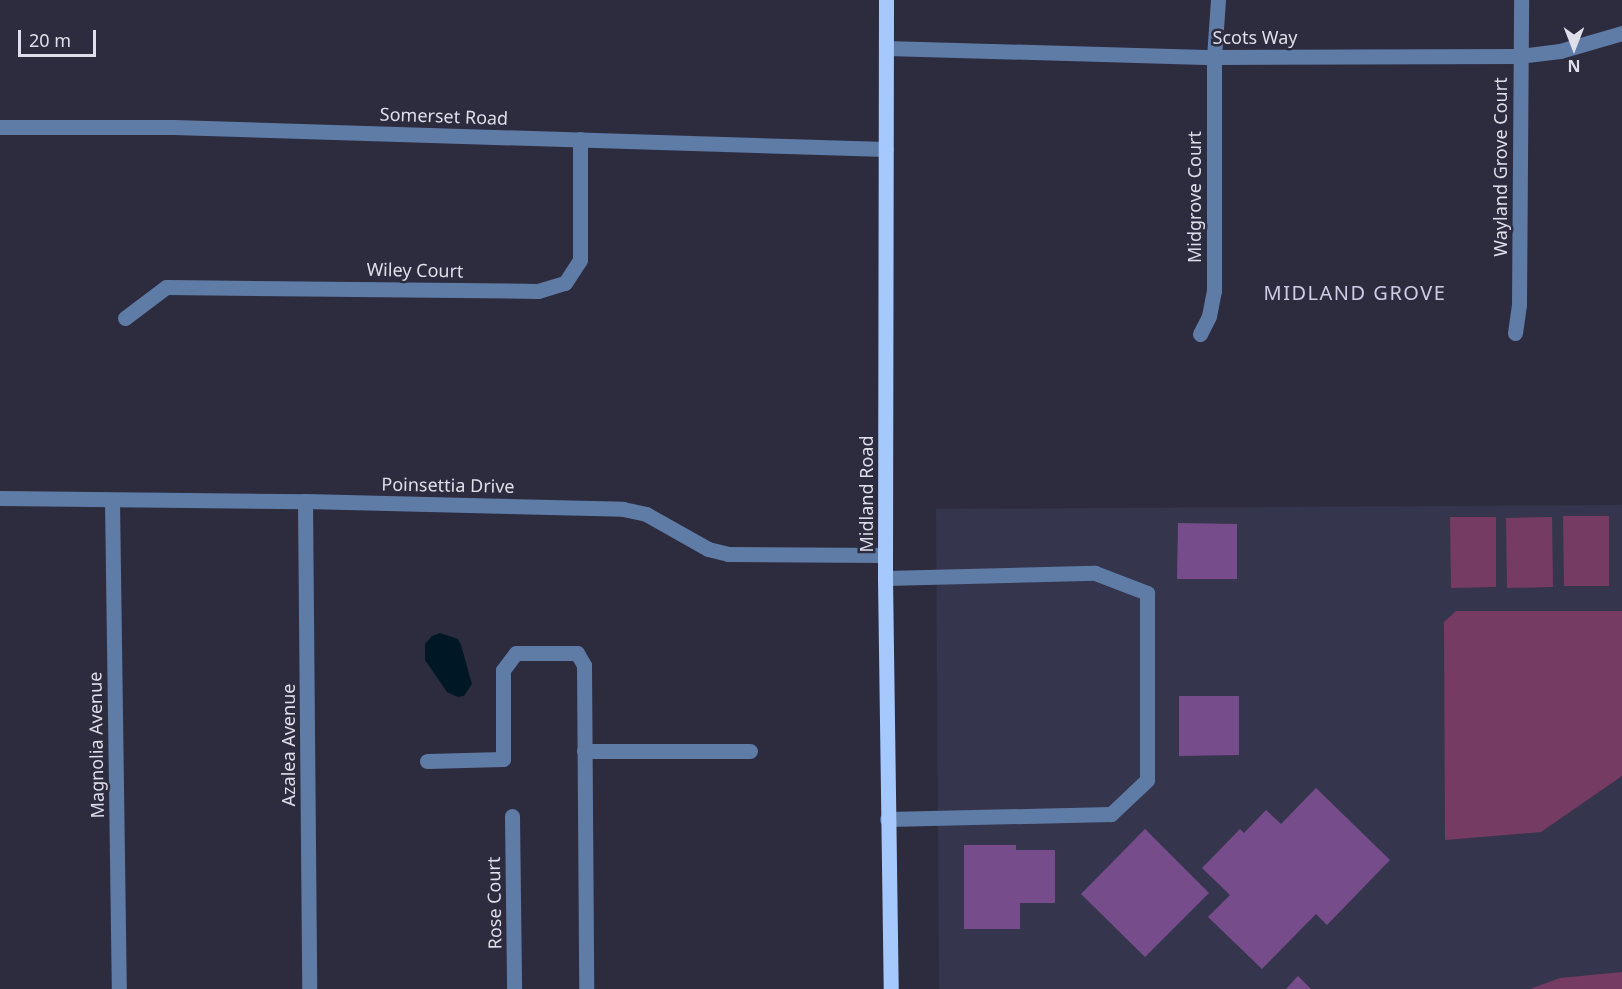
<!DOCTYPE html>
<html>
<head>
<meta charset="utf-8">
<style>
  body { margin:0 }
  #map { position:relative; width:1622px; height:989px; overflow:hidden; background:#2d2c3f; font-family:"Noto Sans",sans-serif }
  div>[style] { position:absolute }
  .built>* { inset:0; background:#36354e }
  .green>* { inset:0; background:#753b62 }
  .water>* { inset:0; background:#001825 }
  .building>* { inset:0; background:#764d8a }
  .minor>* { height:15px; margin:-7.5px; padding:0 7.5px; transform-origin:7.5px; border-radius:7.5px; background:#5f7ca7 }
  .major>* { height:15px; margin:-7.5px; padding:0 7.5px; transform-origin:7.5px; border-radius:7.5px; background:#a5c8fd }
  span { translate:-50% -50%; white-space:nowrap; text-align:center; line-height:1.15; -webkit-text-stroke:5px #2d2c3f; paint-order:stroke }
  .street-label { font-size:18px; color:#dfdfec }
  .neighbourhood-label { font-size:20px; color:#cdcce5; letter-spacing:1.5px }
  .north { position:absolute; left:1544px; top:18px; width:60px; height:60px; -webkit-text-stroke:4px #2d2c3f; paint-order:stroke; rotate:180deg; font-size:16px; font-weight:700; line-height:24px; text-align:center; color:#dfdfec }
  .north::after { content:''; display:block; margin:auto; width:21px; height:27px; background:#dfdfec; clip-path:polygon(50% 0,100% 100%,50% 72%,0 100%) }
  .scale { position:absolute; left:18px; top:30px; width:78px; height:27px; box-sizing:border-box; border:3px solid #dfdfec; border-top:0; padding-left:8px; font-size:18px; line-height:21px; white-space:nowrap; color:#dfdfec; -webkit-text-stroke:4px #2d2c3f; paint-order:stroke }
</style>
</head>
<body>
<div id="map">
  <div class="built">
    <i style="clip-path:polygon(1622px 505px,1622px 989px,939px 989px,936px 509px)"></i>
  </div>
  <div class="green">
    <i style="clip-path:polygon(1563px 516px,1609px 516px,1609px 586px,1564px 586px)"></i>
    <i style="clip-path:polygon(1450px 517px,1496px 517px,1496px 587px,1451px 588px)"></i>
    <i style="clip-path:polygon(1552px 517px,1553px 587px,1507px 588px,1506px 518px)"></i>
    <i style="clip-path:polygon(1456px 611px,1622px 611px,1622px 776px,1541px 832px,1445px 840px,1444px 622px)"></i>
    <i style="clip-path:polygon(1622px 972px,1622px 989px,1530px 989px,1560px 978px)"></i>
  </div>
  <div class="water">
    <i style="clip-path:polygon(440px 633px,458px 639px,461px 645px,472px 684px,464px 696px,458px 697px,447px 692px,425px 660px,425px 644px,432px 636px)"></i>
  </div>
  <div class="building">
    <i style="clip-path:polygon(1178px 523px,1237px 524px,1237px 579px,1177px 579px)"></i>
    <i style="clip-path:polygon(1179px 696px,1239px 696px,1239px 755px,1179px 756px)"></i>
    <i style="clip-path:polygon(1316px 788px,1390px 860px,1327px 925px,1316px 914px,1262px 969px,1208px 917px,1230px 895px,1202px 868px,1240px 829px,1244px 833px,1266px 810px,1281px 824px)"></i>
    <i style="clip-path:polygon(1145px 829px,1209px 893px,1145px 957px,1081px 894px)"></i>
    <i style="clip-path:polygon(964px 845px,1016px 845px,1016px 850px,1055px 850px,1055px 903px,1020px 903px,1020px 929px,964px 929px)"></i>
    <i style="clip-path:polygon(1298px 976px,1311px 989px,1286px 989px)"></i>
  </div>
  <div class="minor">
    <i style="left:886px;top:48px;width:328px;rotate:1.6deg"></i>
    <i style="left:1214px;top:57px;width:306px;rotate:-0.2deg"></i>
    <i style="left:1520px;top:56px;width:40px;rotate:-7.1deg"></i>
    <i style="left:1560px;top:51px;width:65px;rotate:-16.2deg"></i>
    <i style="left:0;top:127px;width:173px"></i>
    <i style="left:173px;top:127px;width:713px;rotate:1.77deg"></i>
    <i style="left:125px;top:318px;width:51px;rotate:-37.1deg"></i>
    <i style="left:166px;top:287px;width:372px;rotate:0.6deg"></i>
    <i style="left:538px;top:291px;width:28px;rotate:-17deg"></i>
    <i style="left:565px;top:283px;width:27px;rotate:-57deg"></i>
    <i style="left:580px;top:260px;width:121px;rotate:-90deg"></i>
    <i style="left:1515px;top:333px;width:28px;rotate:-82deg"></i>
    <i style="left:1519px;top:305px;width:305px;rotate:-89.6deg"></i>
    <i style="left:1200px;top:334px;width:20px;rotate:-63deg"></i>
    <i style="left:1209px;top:316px;width:25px;rotate:-79deg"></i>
    <i style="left:1214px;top:291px;width:234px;rotate:-90deg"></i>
    <i style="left:1214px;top:57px;width:57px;rotate:-86deg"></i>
    <i style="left:0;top:498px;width:305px;rotate:0.6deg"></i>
    <i style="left:305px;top:501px;width:318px;rotate:1.4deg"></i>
    <i style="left:623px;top:509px;width:24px;rotate:12deg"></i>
    <i style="left:646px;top:514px;width:71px;rotate:29.4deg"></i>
    <i style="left:708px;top:549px;width:21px;rotate:14deg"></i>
    <i style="left:728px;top:554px;width:157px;rotate:0.4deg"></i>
    <i style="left:112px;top:500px;width:489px;rotate:89.2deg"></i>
    <i style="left:305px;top:501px;width:488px;rotate:89.5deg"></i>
    <i style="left:885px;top:578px;width:210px;rotate:-1.4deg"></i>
    <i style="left:1095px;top:573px;width:56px;rotate:21deg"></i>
    <i style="left:1147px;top:593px;width:187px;rotate:90deg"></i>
    <i style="left:1147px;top:780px;width:50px;rotate:136.6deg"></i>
    <i style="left:1111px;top:814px;width:224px;rotate:178.7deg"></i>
    <i style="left:584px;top:751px;width:166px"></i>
    <i style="left:427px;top:761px;width:76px;rotate:-1.5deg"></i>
    <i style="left:503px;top:759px;width:89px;rotate:-90deg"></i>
    <i style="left:503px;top:670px;width:21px;rotate:-53deg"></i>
    <i style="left:516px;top:653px;width:61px"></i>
    <i style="left:577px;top:653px;width:14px;rotate:60deg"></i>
    <i style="left:584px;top:665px;width:324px;rotate:89.6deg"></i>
    <i style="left:512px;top:816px;width:173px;rotate:89.3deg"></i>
  </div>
  <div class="major">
    <i style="left:886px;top:0;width:578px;rotate:90.1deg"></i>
    <i style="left:885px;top:578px;width:411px;rotate:89.2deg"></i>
  </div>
  <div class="street-label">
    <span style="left:1255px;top:37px">Scots Way</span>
    <span style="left:444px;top:116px;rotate:2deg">Somerset Road</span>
    <span style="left:1500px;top:167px;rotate:-90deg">Wayland Grove Court</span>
    <span style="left:1194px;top:197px;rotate:-90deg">Midgrove Court</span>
    <span style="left:415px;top:270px;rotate:1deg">Wiley Court</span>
    <span style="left:448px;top:485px;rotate:1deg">Poinsettia Drive</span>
    <span style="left:866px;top:494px;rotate:-90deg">Midland Road</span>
    <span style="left:96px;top:745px;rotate:-91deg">Magnolia Avenue</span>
    <span style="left:288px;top:745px;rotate:-90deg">Azalea Avenue</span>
    <span style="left:494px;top:903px;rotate:-91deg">Rose Court</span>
  </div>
  <div class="neighbourhood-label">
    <span style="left:1355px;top:292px">MIDLAND GROVE</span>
  </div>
  <div class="north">N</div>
  <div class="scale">20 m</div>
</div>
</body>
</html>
